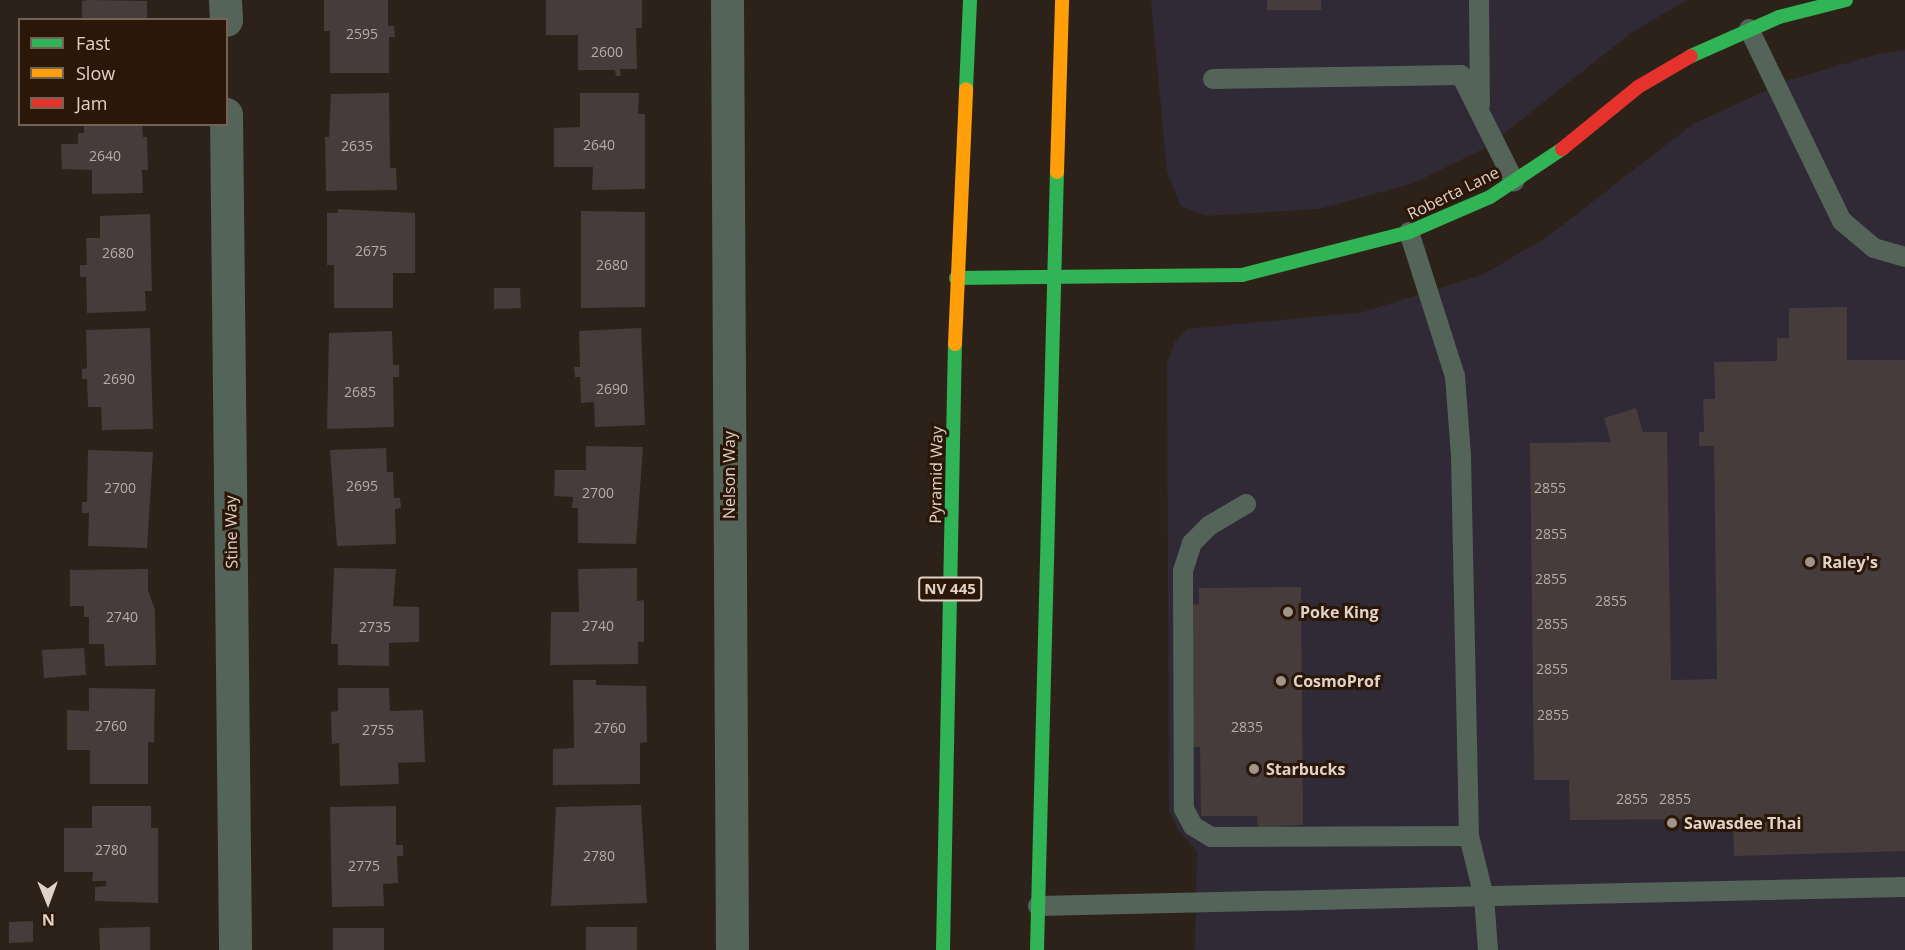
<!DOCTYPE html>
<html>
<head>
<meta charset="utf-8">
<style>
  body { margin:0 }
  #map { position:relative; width:1905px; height:950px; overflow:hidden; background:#2d2219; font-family:"Open Sans",sans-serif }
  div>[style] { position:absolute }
  .commercial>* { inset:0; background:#302936 }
  .building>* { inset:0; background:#453c3b }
  .lane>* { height:20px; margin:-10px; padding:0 10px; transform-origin:10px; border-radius:10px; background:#556459 }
  .street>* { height:33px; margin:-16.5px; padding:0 16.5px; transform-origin:16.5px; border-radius:16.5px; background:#556459 }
  .fast>* { height:14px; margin:-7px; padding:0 7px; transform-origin:7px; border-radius:7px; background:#30b455 }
  .slow>* { height:14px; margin:-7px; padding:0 7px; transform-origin:7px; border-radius:7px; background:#ff9f0a }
  .jam>* { height:14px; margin:-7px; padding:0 7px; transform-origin:7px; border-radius:7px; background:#e5322d }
  .dots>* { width:16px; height:16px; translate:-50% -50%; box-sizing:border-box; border:3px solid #2b1708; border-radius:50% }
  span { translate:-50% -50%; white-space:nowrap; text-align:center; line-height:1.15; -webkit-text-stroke:6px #2b1708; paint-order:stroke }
  .number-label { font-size:14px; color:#b9aca5 }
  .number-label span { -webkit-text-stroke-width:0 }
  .shield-label span { padding:2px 4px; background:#2b1708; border:2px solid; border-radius:4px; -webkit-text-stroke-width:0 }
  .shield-label { font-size:15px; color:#e0d2c8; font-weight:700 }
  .street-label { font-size:16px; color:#e0d2c8 }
  .poi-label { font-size:16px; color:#e0d2c8; font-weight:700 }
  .left { translate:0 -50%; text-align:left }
  .legend { position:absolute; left:18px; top:18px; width:210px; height:108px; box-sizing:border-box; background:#2b1708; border:2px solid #736255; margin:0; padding:8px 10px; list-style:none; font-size:18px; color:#e0d2c8 }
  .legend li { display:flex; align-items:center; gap:12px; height:30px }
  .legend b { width:30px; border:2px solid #736255 }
  .north { position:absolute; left:18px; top:872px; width:60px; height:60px; -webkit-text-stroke:4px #2b1708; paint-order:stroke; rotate:179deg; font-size:16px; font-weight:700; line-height:24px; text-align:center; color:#e0d2c8 }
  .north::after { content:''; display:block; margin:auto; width:21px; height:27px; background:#e0d2c8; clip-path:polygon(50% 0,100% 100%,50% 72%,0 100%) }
</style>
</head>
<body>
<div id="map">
  <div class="commercial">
    <i style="clip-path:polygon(1151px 0,1687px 0,1631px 33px,1487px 147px,1414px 183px,1319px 209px,1205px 216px,1181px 206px,1167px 172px)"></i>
    <i style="clip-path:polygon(1905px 50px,1905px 950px,1195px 950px,1197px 851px,1178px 830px,1169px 811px,1167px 364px,1174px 343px,1188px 329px,1363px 312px,1482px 275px,1547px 237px,1693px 124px,1789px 80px,1878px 54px)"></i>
  </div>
  <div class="building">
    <i style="clip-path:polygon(89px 0,147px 1px,147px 20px,82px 20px,82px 1px)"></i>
    <i style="clip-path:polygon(324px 0,388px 0,388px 26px,394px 26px,395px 37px,389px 37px,389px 73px,330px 73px,330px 31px,324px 31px)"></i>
    <i style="clip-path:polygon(546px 0,642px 0,642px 28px,636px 28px,637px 69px,620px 69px,621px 76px,616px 76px,615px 70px,578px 70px,578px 35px,546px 35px)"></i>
    <i style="clip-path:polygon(1267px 0,1321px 0,1321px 10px,1267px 10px)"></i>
    <i style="clip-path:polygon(389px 93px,390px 168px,396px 168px,397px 190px,326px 191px,325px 137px,329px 137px,331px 94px)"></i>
    <i style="clip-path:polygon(580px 93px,639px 93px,638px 114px,645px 114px,645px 189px,592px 190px,593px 167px,554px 167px,554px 128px,580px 127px)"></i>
    <i style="clip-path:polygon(84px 124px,142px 124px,143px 137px,147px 137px,148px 170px,142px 170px,143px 193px,92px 194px,92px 170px,62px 169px,61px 144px,78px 144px,78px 133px,84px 133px)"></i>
    <i style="clip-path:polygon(338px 209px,415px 213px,415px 273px,393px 273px,393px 308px,334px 308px,334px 265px,327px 265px,327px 213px,338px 213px)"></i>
    <i style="clip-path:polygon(581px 211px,645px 212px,645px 307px,581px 308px)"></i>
    <i style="clip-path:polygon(150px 214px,152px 291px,145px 291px,146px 311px,87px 313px,86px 277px,80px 277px,80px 265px,87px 265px,86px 238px,100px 238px,100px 216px)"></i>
    <i style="clip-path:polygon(494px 288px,520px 288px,521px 308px,494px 309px)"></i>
    <i style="clip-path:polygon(1847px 307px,1847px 360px,1905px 360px,1905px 851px,1734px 856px,1733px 819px,1570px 820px,1569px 780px,1534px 780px,1530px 443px,1611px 442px,1604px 418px,1636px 408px,1643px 432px,1667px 432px,1671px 680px,1717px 679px,1714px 446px,1699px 446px,1699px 432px,1704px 432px,1703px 399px,1715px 399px,1714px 362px,1777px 361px,1777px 338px,1789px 338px,1789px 308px)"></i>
    <i style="clip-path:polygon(150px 328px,153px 429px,102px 430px,101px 407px,88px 407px,87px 379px,82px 379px,82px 369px,87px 368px,86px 330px)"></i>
    <i style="clip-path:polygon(641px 328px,645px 425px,595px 427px,594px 402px,581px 403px,580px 377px,575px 377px,574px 367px,580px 367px,579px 331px)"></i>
    <i style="clip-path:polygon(392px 331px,393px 365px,399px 365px,399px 377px,393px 377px,394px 427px,327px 429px,329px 333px)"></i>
    <i style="clip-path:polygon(586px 446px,643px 447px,636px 544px,578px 543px,578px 508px,572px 508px,573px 497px,554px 496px,555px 470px,586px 470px)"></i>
    <i style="clip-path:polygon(386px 448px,387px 472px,393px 472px,394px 498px,400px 498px,401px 508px,395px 509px,396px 544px,337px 546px,330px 450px)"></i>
    <i style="clip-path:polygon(88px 450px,153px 452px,147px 548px,88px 546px,89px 513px,82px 513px,82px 502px,87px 502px)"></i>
    <i style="clip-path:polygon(334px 568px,396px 569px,393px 606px,419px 607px,419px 642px,389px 643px,389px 666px,338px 665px,338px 644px,331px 644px)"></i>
    <i style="clip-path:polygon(637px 568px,637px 601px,644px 600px,644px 642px,638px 642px,638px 664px,550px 665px,551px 612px,579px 612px,578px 569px)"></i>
    <i style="clip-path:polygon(148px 569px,148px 590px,155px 610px,156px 665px,105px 666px,104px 644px,89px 644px,89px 617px,84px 617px,84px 606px,70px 606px,70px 570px)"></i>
    <i style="clip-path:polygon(1301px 587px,1303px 825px,1278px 826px,1278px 834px,1258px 828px,1257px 816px,1201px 816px,1200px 747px,1192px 747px,1191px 605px,1199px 604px,1199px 588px)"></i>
    <i style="clip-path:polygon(84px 648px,86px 675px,44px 678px,42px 650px)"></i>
    <i style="clip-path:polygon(573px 680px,596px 680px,596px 685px,646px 686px,647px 742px,640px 743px,640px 784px,553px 785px,553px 749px,574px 748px)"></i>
    <i style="clip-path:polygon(89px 688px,155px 689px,154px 742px,148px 742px,148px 784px,90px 784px,90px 750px,67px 750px,67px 710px,89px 711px)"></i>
    <i style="clip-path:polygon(338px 688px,389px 688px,390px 711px,423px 710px,425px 762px,398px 763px,399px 784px,340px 786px,339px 743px,332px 744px,331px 717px,331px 712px,338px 711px)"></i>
    <i style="clip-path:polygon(641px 805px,647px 903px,551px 906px,556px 807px)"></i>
    <i style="clip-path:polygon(92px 806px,151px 806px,151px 828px,158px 828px,158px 903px,95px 901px,95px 887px,106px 886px,106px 881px,92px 881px,93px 872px,64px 872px,64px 828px,92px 828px)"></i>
    <i style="clip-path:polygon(396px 806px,396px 845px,403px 845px,403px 856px,397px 856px,398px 883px,383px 884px,384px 906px,332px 907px,330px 807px)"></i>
    <i style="clip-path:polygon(33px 921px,33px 942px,9px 943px,9px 922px)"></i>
    <i style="clip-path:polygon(150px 927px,150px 950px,100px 950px,99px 928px)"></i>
    <i style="clip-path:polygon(586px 927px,637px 927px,637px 950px,586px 950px)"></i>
    <i style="clip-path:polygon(333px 928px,384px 928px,384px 950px,333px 950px)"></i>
  </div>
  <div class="lane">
    <i style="left:1479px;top:0;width:105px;rotate:89.5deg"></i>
    <i style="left:1749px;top:29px;width:213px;rotate:64.2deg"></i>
    <i style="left:1842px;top:221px;width:42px;rotate:40.2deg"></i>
    <i style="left:1874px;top:248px;width:32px;rotate:16deg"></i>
    <i style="left:1213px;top:79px;width:248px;rotate:-0.9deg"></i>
    <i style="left:1461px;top:75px;width:119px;rotate:63.4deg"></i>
    <i style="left:1409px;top:232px;width:151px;rotate:72.3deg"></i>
    <i style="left:1455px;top:376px;width:80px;rotate:85.7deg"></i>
    <i style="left:1461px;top:456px;width:380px;rotate:88.8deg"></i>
    <i style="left:1469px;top:836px;width:63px;rotate:76.2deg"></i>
    <i style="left:1484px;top:897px;width:53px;rotate:85.7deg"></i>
    <i style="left:1246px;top:504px;width:43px;rotate:149.3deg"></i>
    <i style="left:1209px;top:526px;width:24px;rotate:135deg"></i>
    <i style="left:1192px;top:543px;width:29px;rotate:108deg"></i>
    <i style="left:1183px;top:571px;width:238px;rotate:89.8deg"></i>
    <i style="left:1184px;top:809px;width:19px;rotate:62deg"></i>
    <i style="left:1193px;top:826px;width:21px;rotate:31deg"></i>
    <i style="left:1211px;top:837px;width:258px;rotate:-0.2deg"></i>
    <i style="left:1038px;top:906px;width:867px;rotate:-1.26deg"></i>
  </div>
  <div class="street">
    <i style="left:225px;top:0;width:20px;rotate:87deg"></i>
    <i style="left:727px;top:0;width:950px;rotate:89.7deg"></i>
    <i style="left:226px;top:114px;width:836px;rotate:89.38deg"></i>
  </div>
  <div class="fast">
    <i style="left:1691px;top:56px;width:96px;rotate:-23.9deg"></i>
    <i style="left:1779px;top:17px;width:69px;rotate:-14.2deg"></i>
    <i style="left:966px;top:89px;width:89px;rotate:-87.4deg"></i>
    <i style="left:956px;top:278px;width:286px;rotate:-0.6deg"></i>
    <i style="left:1242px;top:275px;width:172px;rotate:-14.4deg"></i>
    <i style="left:1409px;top:232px;width:88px;rotate:-23.4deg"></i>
    <i style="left:1490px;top:197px;width:87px;rotate:-33.7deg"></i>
    <i style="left:943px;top:950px;width:606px;rotate:-88.87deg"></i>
    <i style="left:1037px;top:950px;width:778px;rotate:-88.53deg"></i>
  </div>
  <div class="slow">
    <i style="left:1057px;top:172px;width:172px;rotate:-88.3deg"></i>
    <i style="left:955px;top:344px;width:255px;rotate:-87.5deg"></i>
  </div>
  <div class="jam">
    <i style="left:1562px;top:149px;width:98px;rotate:-39.2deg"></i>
    <i style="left:1638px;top:87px;width:61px;rotate:-30.3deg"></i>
  </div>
  <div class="dots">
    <i style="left:1810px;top:562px;background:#a1948b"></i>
    <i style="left:1288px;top:612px;background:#a1948b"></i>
    <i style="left:1281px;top:681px;background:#a1948b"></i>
    <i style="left:1254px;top:769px;background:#a1948b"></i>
    <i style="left:1672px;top:823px;background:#a1948b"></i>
  </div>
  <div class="number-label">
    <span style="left:362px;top:34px">2595</span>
    <span style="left:607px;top:52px">2600</span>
    <span style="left:599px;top:145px">2640</span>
    <span style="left:357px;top:146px">2635</span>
    <span style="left:105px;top:156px">2640</span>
    <span style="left:371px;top:251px">2675</span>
    <span style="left:118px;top:253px">2680</span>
    <span style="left:612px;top:265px">2680</span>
    <span style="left:119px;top:379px">2690</span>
    <span style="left:612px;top:389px">2690</span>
    <span style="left:360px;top:392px">2685</span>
    <span style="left:362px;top:486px">2695</span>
    <span style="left:120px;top:488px">2700</span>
    <span style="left:1550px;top:488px">2855</span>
    <span style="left:598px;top:493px">2700</span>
    <span style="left:1551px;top:534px">2855</span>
    <span style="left:1551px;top:579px">2855</span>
    <span style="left:1611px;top:601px">2855</span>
    <span style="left:122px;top:617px">2740</span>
    <span style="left:1552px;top:624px">2855</span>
    <span style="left:598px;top:626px">2740</span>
    <span style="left:375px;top:627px">2735</span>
    <span style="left:1552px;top:669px">2855</span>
    <span style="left:1553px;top:715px">2855</span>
    <span style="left:111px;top:726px">2760</span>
    <span style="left:1247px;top:727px">2835</span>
    <span style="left:610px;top:728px">2760</span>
    <span style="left:378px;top:730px">2755</span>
    <span style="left:1632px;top:799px">2855</span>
    <span style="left:1675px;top:799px">2855</span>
    <span style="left:111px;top:850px">2780</span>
    <span style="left:599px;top:856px">2780</span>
    <span style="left:364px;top:866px">2775</span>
  </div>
  <div class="shield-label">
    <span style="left:950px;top:589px">NV 445</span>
  </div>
  <div class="street-label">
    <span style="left:1453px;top:193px;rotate:-26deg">Roberta Lane</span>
    <span style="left:729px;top:475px;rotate:-90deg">Nelson Way</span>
    <span style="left:936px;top:475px;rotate:-89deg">Pyramid Way</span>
    <span style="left:231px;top:532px;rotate:-91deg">Stine Way</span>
  </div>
  <div class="poi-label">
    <span class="left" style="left:1822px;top:562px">Raley's</span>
    <span class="left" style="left:1300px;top:612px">Poke King</span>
    <span class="left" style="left:1293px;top:681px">CosmoProf</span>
    <span class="left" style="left:1266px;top:769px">Starbucks</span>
    <span class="left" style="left:1684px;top:823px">Sawasdee Thai</span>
  </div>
  <ul class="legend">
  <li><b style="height:8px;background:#30b455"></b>Fast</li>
  <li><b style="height:8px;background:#ff9f0a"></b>Slow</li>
  <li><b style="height:8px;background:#e5322d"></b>Jam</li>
  </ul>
  <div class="north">N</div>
</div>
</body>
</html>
